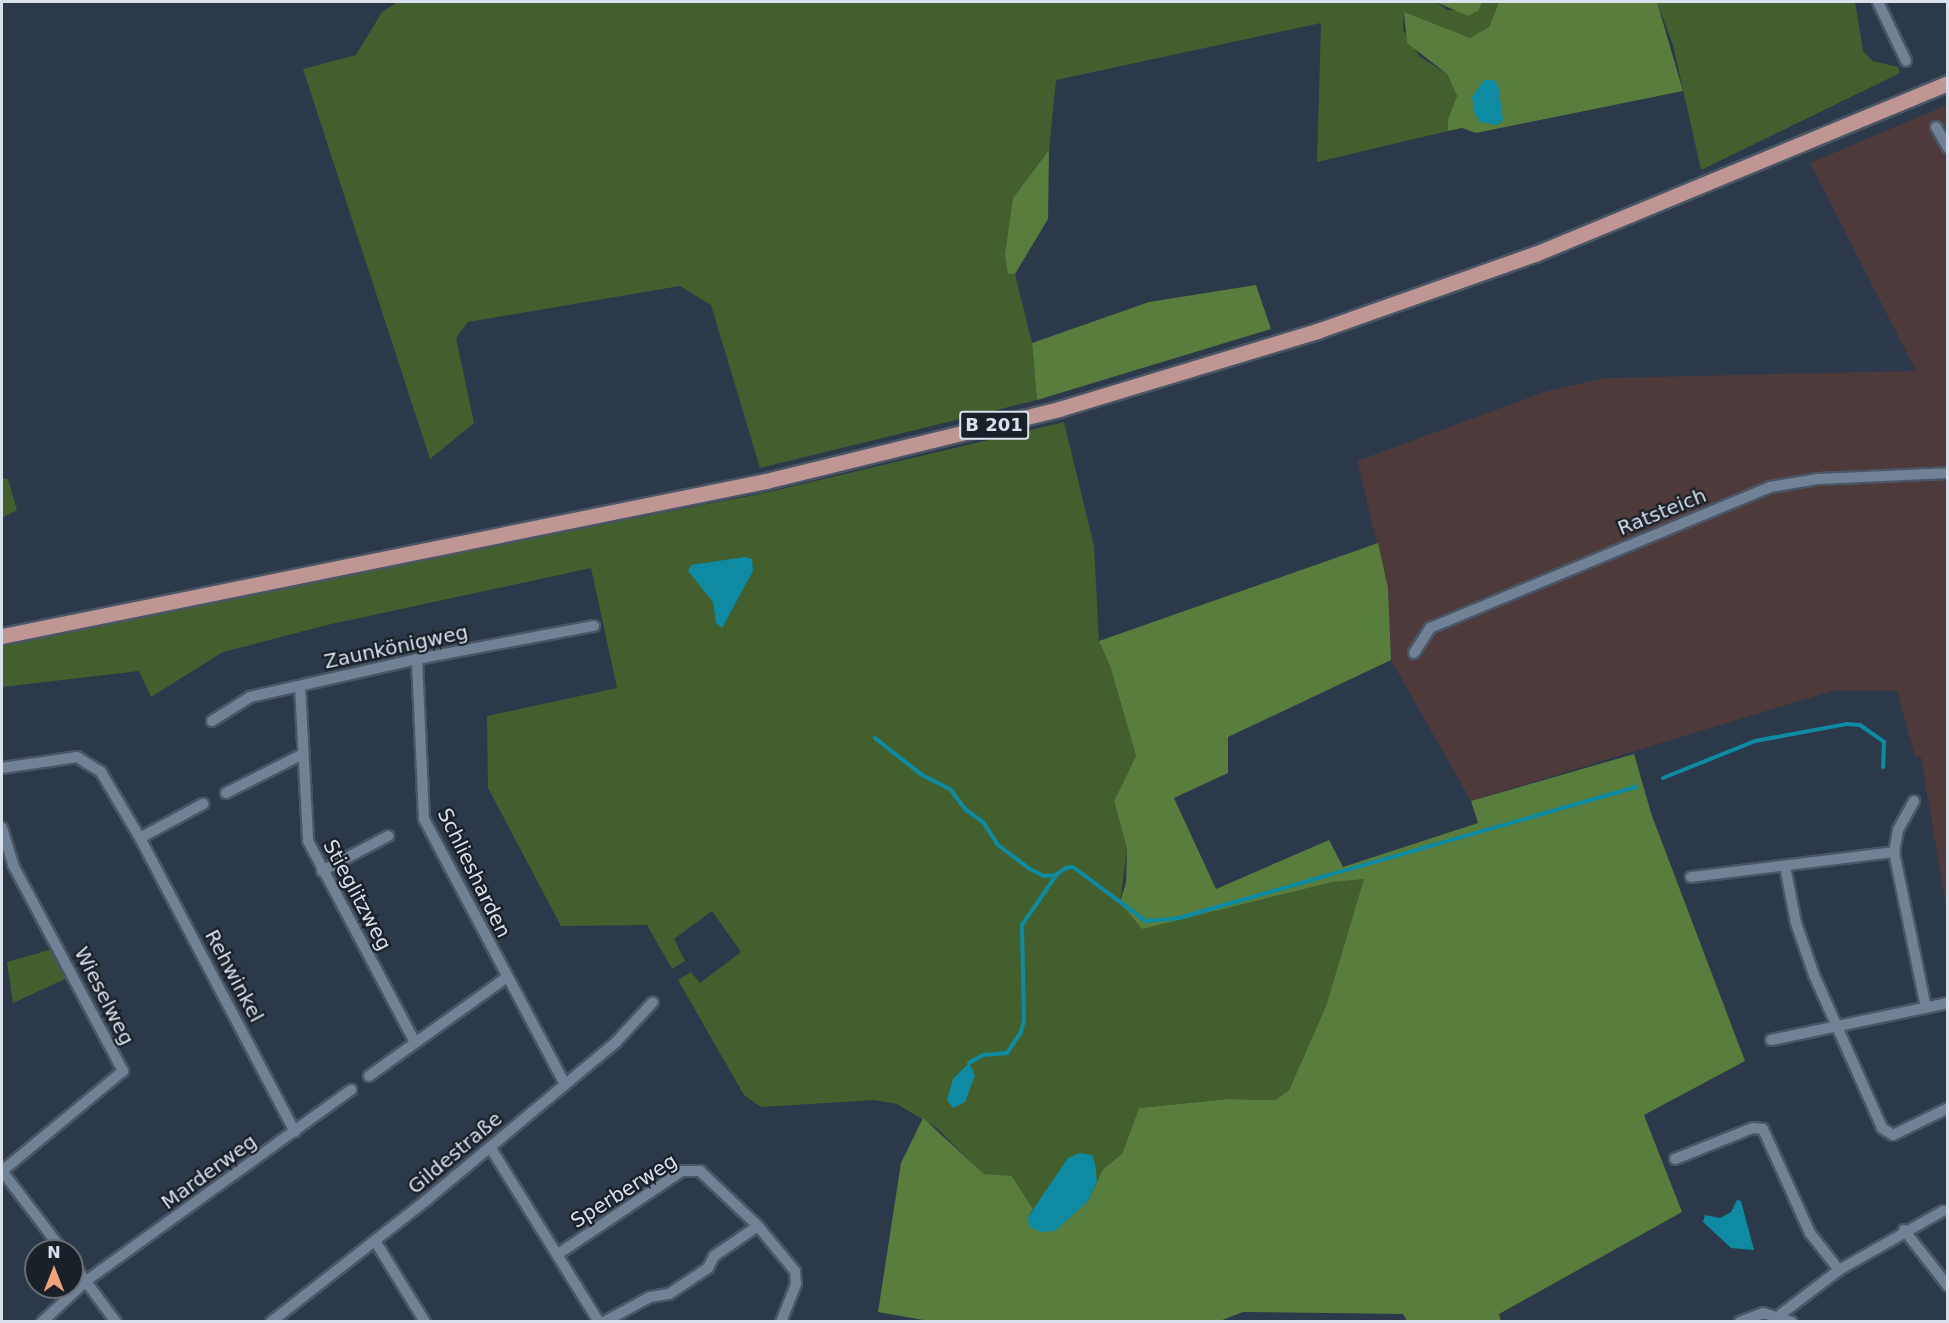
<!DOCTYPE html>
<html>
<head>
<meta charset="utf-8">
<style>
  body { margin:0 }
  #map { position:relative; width:1949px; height:1323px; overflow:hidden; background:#2b394a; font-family:"DejaVu Sans",sans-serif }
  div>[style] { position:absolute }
  .commercial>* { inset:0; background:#4e393b }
  .green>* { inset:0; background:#435f2e }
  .forest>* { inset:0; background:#587d3c }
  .water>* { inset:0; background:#0e8ba2 }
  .stream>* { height:4px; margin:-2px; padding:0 2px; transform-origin:2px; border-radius:2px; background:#0e8ba2 }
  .roads { filter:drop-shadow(2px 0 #4a5665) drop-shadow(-2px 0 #4a5665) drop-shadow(0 2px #4a5665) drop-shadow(0 -2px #4a5665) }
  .minor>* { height:10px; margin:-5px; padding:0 5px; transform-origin:5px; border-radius:5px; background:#728296 }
  .primary>* { height:15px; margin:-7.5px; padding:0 7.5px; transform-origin:7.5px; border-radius:7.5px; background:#bf9693 }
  span { translate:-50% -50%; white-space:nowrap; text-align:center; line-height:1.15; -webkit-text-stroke:4.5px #192028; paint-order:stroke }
  .shield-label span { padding:2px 4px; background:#192028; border:2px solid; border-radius:4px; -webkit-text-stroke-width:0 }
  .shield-label { font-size:18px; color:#d9e1ed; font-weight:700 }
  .street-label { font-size:20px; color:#d9e1ed }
  .frame { position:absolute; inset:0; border:3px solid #d9e1ed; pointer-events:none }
  .north { position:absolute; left:24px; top:1239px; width:60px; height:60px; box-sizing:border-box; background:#192028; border:2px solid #666d77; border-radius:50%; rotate:0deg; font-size:16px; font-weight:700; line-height:24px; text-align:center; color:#d9e1ed }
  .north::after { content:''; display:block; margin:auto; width:21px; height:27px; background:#f0a27a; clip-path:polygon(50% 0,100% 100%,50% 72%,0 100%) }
</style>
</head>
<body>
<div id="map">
  <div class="commercial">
    <i style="clip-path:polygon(1947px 105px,1947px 913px,1921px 757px,1915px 757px,1897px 691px,1832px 691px,1471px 801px,1391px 660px,1388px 588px,1357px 461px,1544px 392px,1605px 378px,1916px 371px,1810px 163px)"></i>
  </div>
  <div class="green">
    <i style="clip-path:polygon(398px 2px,1436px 2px,1447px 10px,1479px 10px,1482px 2px,1499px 2px,1489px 27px,1470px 39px,1404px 12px,1403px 30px,1419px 56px,1447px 74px,1457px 96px,1448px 119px,1448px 131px,1317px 162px,1321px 23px,1056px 80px,1049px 150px,1013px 198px,1008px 274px,1015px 274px,1032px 343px,1037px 400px,760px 468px,711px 305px,680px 286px,468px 322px,456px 338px,474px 423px,430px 459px,303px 69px,356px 55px,382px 12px)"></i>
    <i style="clip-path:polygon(1657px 2px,1855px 2px,1863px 51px,1873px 61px,1898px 67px,1900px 73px,1701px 170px,1673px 45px)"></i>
    <i style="clip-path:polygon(1064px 422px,1094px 546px,1099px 641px,1110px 666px,1136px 756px,1114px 801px,1127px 849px,1120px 903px,1365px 878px,1326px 1006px,1289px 1090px,1275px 1100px,1228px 1099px,1139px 1108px,1122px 1154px,1103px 1169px,1088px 1201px,1041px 1232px,1033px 1209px,1012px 1176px,984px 1175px,937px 1128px,897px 1104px,874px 1100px,761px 1107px,744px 1095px,678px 980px,691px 972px,700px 983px,741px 952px,712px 911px,674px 939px,685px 961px,672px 969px,647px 925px,561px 926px,488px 788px,487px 716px,617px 688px,591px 568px,327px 625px,223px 652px,151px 697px,139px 671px,2px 687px,2px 642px,769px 492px)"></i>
    <i style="clip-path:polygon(2px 478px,8px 479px,17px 510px,2px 518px)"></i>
    <i style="clip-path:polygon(53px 949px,69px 977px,13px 1003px,7px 962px)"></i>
  </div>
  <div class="forest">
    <i style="clip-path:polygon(1436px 2px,1482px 2px,1479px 10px,1468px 16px)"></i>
    <i style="clip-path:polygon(1499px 2px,1657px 2px,1683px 91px,1476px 133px,1462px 128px,1448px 131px,1448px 119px,1457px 96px,1447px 74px,1407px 43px,1404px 12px,1470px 38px,1489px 27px)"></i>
    <i style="clip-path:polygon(1049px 150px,1048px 219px,1015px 274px,1008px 274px,1005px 255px,1013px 198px)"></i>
    <i style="clip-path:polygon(1256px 285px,1271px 329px,1037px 400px,1032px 343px,1149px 302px)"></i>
    <i style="clip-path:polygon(1378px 543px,1388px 588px,1391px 660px,1228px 737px,1228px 773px,1174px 798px,1216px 889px,1329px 840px,1343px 867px,1478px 823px,1471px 801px,1634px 754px,1652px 816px,1745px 1061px,1644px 1115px,1682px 1212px,1499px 1314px,1501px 1321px,1407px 1321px,1403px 1314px,1243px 1312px,1217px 1322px,935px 1322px,878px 1312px,901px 1163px,923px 1118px,984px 1174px,1012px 1176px,1033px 1209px,1028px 1217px,1088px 1201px,1103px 1169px,1122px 1154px,1139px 1108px,1228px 1099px,1275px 1100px,1289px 1090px,1326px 1006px,1364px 879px,1332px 882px,1142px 929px,1120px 902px,1126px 883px,1127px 849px,1114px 801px,1136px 756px,1110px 666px,1099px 641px)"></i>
  </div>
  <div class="water">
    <i style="clip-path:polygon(1484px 80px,1494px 80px,1498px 85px,1503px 120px,1497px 125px,1480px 122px,1474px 112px,1472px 97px)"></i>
    <i style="clip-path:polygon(745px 557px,752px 559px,753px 571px,722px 628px,716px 623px,713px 602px,688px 571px,691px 565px)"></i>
    <i style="clip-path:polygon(969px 1063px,975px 1075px,965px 1102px,953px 1108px,947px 1100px,953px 1079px)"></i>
    <i style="clip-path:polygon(1079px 1153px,1092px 1155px,1095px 1163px,1097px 1181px,1088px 1201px,1055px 1231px,1041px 1232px,1029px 1227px,1028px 1217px,1068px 1158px)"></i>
    <i style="clip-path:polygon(1737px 1200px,1741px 1201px,1754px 1250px,1731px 1248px,1703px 1222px,1705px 1215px,1720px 1218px,1731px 1212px)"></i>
  </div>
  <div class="stream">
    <i style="left:875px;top:738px;width:60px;rotate:38.2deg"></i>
    <i style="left:922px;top:775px;width:31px;rotate:27deg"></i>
    <i style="left:950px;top:789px;width:26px;rotate:53deg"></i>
    <i style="left:966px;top:810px;width:21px;rotate:35deg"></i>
    <i style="left:983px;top:822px;width:27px;rotate:57deg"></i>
    <i style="left:998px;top:845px;width:38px;rotate:37deg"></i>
    <i style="left:1028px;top:868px;width:18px;rotate:27deg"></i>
    <i style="left:1044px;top:876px;width:12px;rotate:-5deg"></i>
    <i style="left:1663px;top:778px;width:99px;rotate:-21.9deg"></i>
    <i style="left:1755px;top:741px;width:94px;rotate:-10.5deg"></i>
    <i style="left:1847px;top:724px;width:13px;rotate:4deg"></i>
    <i style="left:1860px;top:725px;width:29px;rotate:35deg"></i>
    <i style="left:1884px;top:742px;width:25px;rotate:92deg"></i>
    <i style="left:969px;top:1063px;width:16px;rotate:-30deg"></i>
    <i style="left:983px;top:1055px;width:24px;rotate:-5deg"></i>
    <i style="left:1007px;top:1053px;width:25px;rotate:-56deg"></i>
    <i style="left:1021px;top:1032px;width:12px;rotate:-76deg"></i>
    <i style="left:1024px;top:1020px;width:95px;rotate:-91.2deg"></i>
    <i style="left:1022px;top:925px;width:62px;rotate:-55.5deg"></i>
    <i style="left:1057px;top:874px;width:11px;rotate:-34deg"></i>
    <i style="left:1066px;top:868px;width:7px;rotate:-8deg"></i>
    <i style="left:1073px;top:867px;width:91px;rotate:36.5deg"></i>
    <i style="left:1146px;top:921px;width:33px;rotate:-5deg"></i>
    <i style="left:1179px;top:918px;width:476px;rotate:-16deg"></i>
    <i style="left:1948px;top:1163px;width:20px;rotate:90deg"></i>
  </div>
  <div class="roads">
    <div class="minor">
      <i style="left:1878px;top:2px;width:65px;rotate:64.6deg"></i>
      <i style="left:1936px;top:127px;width:24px;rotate:60deg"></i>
      <i style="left:1414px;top:653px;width:30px;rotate:-57deg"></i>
      <i style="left:1430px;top:628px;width:368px;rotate:-22.5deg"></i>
      <i style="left:1770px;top:487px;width:49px;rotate:-9.5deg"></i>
      <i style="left:1818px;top:479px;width:130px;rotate:-2.6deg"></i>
      <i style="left:417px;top:659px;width:160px;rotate:87.5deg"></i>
      <i style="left:424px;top:819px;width:300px;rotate:62deg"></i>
      <i style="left:300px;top:686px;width:155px;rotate:87deg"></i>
      <i style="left:308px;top:841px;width:228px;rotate:62deg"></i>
      <i style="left:212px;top:721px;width:45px;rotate:-32.3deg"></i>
      <i style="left:250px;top:697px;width:171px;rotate:-12.8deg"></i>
      <i style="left:417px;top:659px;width:180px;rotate:-10.6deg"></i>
      <i style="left:2px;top:768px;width:76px;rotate:-8.3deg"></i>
      <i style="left:77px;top:757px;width:28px;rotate:32deg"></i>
      <i style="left:101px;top:772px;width:77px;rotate:59.4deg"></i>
      <i style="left:140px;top:838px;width:332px;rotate:62.2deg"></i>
      <i style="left:226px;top:793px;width:86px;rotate:-26.9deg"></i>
      <i style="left:1914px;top:801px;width:33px;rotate:119deg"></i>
      <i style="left:1898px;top:830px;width:22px;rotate:100deg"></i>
      <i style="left:1894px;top:852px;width:159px;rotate:78.4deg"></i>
      <i style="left:2px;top:828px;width:39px;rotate:73deg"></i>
      <i style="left:13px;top:865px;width:234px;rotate:61.9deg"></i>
      <i style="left:123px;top:1071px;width:157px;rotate:140.4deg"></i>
      <i style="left:140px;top:838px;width:72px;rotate:-28.4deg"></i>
      <i style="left:1785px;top:866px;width:58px;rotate:79.1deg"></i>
      <i style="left:1796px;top:923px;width:55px;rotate:70.9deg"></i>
      <i style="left:1814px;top:975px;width:167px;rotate:66deg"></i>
      <i style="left:1882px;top:1128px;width:13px;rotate:32deg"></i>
      <i style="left:1893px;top:1135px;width:61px;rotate:-26.1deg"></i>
      <i style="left:322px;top:871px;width:75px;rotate:-27.9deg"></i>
      <i style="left:1691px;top:877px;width:205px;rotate:-7deg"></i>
      <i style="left:1771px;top:1040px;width:181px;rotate:-11.8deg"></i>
      <i style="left:369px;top:1076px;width:168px;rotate:-35.6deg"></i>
      <i style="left:490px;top:1147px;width:206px;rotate:58.1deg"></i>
      <i style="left:1675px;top:1159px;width:84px;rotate:-21.7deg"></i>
      <i style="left:1753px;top:1128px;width:10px;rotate:6deg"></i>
      <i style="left:1763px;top:1129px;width:114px;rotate:65.7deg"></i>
      <i style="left:1810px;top:1233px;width:47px;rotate:51.9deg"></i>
      <i style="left:1839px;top:1270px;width:74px;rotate:142.7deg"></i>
      <i style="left:2px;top:1171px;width:101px;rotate:52.7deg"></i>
      <i style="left:1904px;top:1230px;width:71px;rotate:51.8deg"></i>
      <i style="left:375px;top:1241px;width:95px;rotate:58.3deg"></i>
      <i style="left:558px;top:1254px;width:149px;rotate:-33.8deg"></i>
      <i style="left:682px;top:1171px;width:18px"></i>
      <i style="left:700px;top:1171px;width:80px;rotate:43.5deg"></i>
      <i style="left:758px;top:1226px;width:58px;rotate:50.6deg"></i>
      <i style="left:795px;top:1271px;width:13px;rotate:86deg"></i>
      <i style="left:796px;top:1284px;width:41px;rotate:111.5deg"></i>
      <i style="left:72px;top:1263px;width:74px;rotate:53.3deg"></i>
      <i style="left:1839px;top:1270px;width:120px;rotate:-29.6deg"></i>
      <i style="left:42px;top:1322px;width:60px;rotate:-43deg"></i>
      <i style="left:86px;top:1281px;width:327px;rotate:-35.8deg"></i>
      <i style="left:271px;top:1322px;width:201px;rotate:-38.1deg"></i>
      <i style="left:429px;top:1198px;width:244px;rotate:-39.8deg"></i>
      <i style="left:616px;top:1042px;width:54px;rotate:-47.2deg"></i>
      <i style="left:604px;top:1322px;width:52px;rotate:-28.5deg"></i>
      <i style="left:650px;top:1297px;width:19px;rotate:-9deg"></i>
      <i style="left:669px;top:1294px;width:47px;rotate:-33.7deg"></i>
      <i style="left:708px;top:1268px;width:13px;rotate:-63deg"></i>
      <i style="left:714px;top:1256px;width:53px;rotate:-34.3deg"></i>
      <i style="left:1740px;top:1322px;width:25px;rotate:-21deg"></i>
      <i style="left:1763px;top:1313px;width:30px;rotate:17deg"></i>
    </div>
    <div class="primary">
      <i style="left:2px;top:636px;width:780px;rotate:-11.47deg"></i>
      <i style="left:766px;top:481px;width:302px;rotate:-13.8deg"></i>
      <i style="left:1059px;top:409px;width:270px;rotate:-16.8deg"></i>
      <i style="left:1317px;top:331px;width:231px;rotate:-19.5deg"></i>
      <i style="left:1535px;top:254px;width:447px;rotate:-22.5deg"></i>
    </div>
  </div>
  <div class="shield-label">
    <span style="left:994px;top:425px">B 201</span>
  </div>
  <div class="street-label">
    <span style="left:1662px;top:512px;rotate:-22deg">Ratsteich</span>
    <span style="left:396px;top:647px;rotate:-12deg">Zaunkönigweg</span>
    <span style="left:474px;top:873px;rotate:64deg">Schliesharden</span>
    <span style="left:357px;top:895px;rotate:62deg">Stieglitzweg</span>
    <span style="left:234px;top:976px;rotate:62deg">Rehwinkel</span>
    <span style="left:104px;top:996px;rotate:63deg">Wieselweg</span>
    <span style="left:455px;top:1153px;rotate:-40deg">Gildestraße</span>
    <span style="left:209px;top:1172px;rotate:-36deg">Marderweg</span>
    <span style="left:624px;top:1191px;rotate:-32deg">Sperberweg</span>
  </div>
  <div class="frame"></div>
  <div class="north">N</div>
</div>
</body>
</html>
